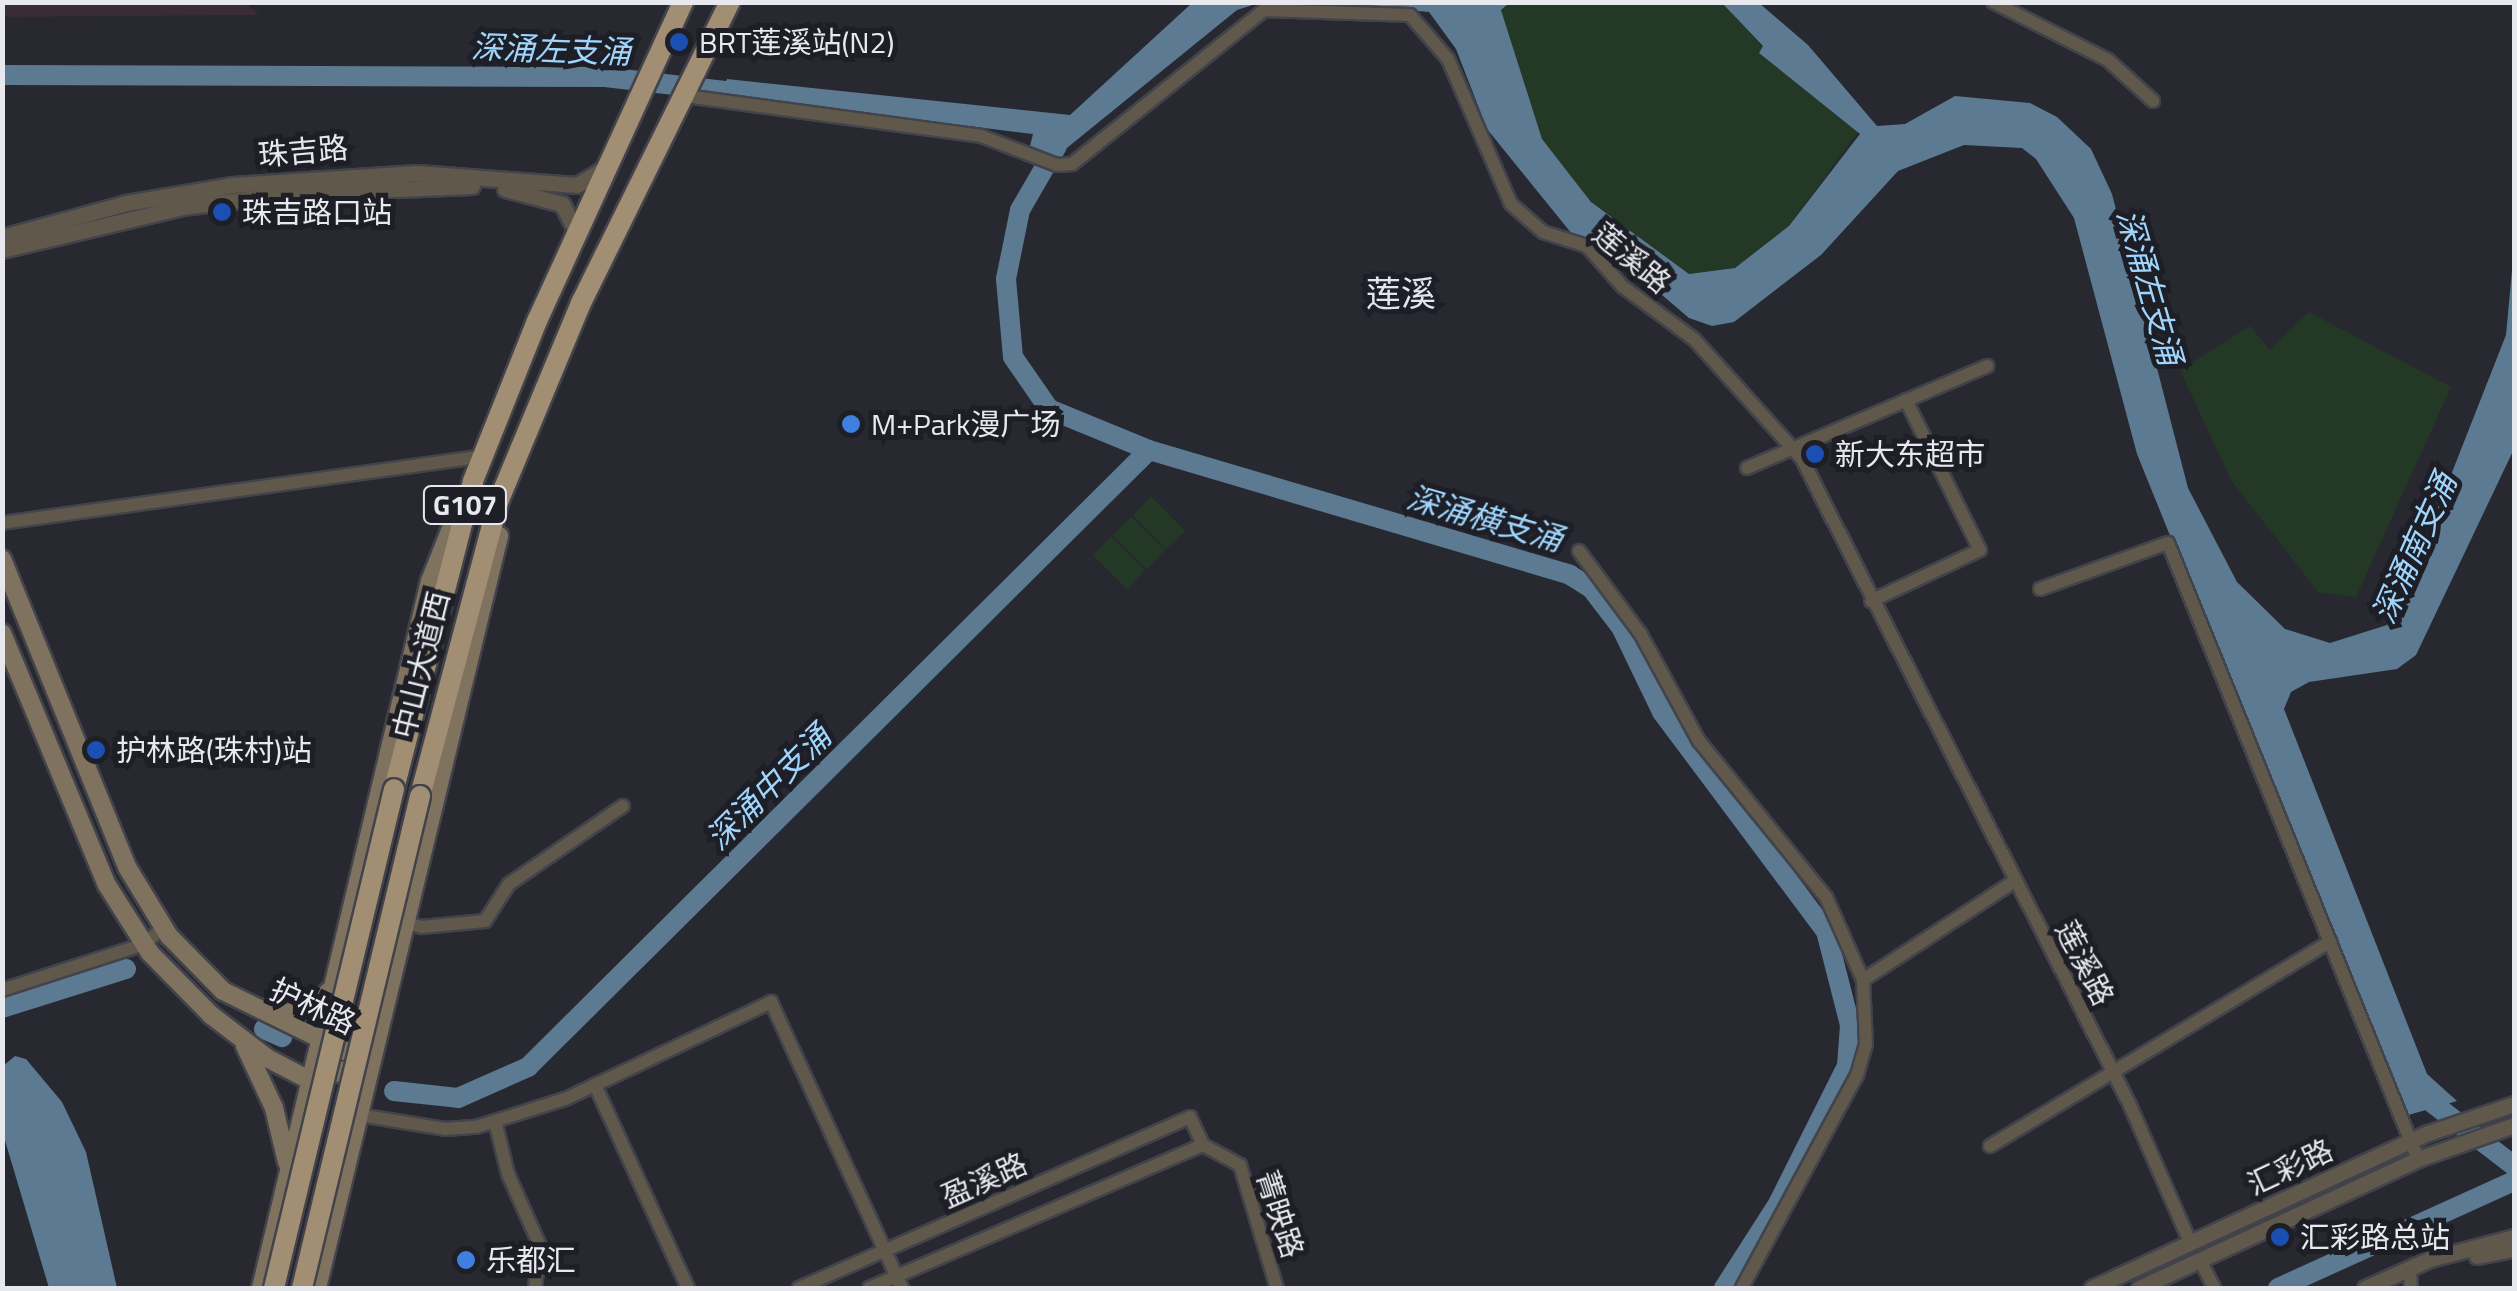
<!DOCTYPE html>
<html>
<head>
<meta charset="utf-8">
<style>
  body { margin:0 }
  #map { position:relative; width:2517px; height:1291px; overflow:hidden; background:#272830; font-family:"Titillium Web","Noto Sans SC",sans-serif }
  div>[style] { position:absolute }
  .education>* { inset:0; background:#392b37 }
  .green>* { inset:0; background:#243925 }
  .water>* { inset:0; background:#5c7a91 }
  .river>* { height:20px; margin:-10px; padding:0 10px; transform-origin:10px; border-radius:10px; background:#5c7a91 }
  .roads { filter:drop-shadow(2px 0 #42434b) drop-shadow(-2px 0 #42434b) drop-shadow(0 2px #42434b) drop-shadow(0 -2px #42434b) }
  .minor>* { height:12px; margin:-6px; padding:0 6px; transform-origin:6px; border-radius:6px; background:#60584b }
  .tertiary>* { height:15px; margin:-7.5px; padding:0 7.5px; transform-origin:7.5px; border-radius:7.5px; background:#60584b }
  .secondary>* { height:18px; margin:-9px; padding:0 9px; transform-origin:9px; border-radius:9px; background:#7f725e }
  .trunk>* { height:20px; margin:-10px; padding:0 10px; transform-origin:10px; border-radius:10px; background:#a28e72 }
  .bridges { filter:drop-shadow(2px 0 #42434b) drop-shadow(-2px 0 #42434b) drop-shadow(0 2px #42434b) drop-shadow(0 -2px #42434b) }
  .trunk-bridge>* { height:20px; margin:-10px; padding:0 10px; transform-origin:10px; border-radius:10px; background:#a28e72 }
  .dots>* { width:28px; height:28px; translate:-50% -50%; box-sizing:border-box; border:5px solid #1d1e26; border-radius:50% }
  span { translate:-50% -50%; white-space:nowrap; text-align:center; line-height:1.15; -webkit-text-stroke:10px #1d1e26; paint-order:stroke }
  .shield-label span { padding:2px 8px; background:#1d1e26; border:2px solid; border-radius:8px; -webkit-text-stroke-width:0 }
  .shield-label { font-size:28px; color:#e8e9ef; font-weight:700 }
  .poi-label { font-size:30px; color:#e8e9ef }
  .left { translate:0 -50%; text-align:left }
  .street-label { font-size:30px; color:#e8e9ef }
  .water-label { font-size:32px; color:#9fd5fd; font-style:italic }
  .quarter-label { font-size:35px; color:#e2e4ee }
  .frame { position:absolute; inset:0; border:5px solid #e8e9ef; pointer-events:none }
</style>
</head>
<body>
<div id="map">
  <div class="education">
    <i style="clip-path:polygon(2px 3px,246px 3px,259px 15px,3px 17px)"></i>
  </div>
  <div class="green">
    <i style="clip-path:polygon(1509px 2px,1722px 3px,1763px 47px,1759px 53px,1858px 132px,1789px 226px,1735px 268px,1689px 274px,1591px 202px,1542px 139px,1501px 10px)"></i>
    <i style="clip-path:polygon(2309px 312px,2451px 387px,2356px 597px,2318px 592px,2231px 480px,2180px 370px,2250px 326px,2270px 350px)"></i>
    <i style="clip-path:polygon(1151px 496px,1185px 531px,1166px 549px,1133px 515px)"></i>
    <i style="clip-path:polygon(1131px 517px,1165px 550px,1147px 569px,1113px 535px)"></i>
    <i style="clip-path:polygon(1111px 536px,1145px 570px,1127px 589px,1093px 555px)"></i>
  </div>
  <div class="water">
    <i style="clip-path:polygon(1192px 3px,1259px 3px,1237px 10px,1057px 156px,1030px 146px,1033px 134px,720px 95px,727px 79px,1070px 115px)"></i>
    <i style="clip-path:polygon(1332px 3px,1509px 3px,1501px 10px,1542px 139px,1591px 202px,1689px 274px,1735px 268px,1789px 226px,1860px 134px,1759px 53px,1763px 46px,1722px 3px,1759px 3px,1808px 45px,1877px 126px,1905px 124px,1955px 96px,2030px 103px,2057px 117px,2091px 149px,2112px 194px,2188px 488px,2237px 582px,2285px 629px,2330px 643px,2387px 625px,2401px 602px,2506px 335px,2514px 249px,2514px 449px,2416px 655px,2397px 669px,2309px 682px,2291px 692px,2284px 709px,2427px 1074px,2457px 1101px,2405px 1116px,2137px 454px,2074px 218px,2036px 159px,2022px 148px,1964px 145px,1898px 171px,1821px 255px,1734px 322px,1712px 326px,1689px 318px,1608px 249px,1572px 234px,1487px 129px,1456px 49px,1429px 12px)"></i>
    <i style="clip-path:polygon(15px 1056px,26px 1059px,62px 1102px,86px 1152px,117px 1288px,49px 1288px,3px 1134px,3px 1066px)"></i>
  </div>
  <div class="river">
    <i style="left:2px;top:75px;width:603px;rotate:0.19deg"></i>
    <i style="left:605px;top:77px;width:140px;rotate:6.6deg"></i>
    <i style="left:1057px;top:146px;width:74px;rotate:120deg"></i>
    <i style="left:1020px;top:210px;width:70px;rotate:101.5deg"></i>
    <i style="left:1006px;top:279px;width:78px;rotate:84.9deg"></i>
    <i style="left:1013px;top:357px;width:63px;rotate:55.3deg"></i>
    <i style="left:1049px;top:409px;width:108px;rotate:22.3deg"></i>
    <i style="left:1149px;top:450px;width:439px;rotate:16.5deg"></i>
    <i style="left:1570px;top:575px;width:25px;rotate:32deg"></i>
    <i style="left:1591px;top:588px;width:49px;rotate:52.4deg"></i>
    <i style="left:1621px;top:627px;width:94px;rotate:64.2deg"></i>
    <i style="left:1662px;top:712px;width:274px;rotate:53.2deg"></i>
    <i style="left:1826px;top:931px;width:97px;rotate:75.7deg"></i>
    <i style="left:1850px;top:1025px;width:41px;rotate:94.2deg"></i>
    <i style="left:1847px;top:1066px;width:154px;rotate:116.6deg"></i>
    <i style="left:1778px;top:1204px;width:100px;rotate:122.7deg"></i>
    <i style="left:2px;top:1008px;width:130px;rotate:-17.5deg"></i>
    <i style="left:264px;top:1029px;width:20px;rotate:24deg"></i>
    <i style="left:394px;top:1091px;width:64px;rotate:6.2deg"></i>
    <i style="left:458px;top:1098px;width:77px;rotate:-23.9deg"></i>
    <i style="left:528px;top:1067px;width:875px;rotate:-44.81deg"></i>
    <i style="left:2418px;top:1092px;width:121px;rotate:37.6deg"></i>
    <i style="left:2278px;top:1288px;width:259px;rotate:-24.4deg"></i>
  </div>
  <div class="roads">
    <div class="minor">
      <i style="left:1993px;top:2px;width:129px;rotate:26.8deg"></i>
      <i style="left:2108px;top:60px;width:61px;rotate:42.3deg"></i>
      <i style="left:686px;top:96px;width:298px;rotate:7.7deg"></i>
      <i style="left:981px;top:136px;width:81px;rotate:20.9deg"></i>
      <i style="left:1057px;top:165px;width:15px;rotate:-4deg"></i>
      <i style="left:1072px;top:164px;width:246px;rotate:-38.7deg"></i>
      <i style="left:1264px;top:10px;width:146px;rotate:2deg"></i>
      <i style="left:1410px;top:15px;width:58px;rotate:49.2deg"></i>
      <i style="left:1448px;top:59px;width:158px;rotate:66.5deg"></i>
      <i style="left:1511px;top:204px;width:43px;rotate:41.2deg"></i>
      <i style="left:1543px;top:232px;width:46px;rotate:17.7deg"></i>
      <i style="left:1587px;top:246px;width:53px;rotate:48.8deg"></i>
      <i style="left:1622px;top:286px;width:89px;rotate:36.4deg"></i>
      <i style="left:1694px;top:339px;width:161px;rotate:48deg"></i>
      <i style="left:1802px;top:459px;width:722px;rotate:63.08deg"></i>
      <i style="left:2129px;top:1103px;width:154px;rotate:66.3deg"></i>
      <i style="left:1747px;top:468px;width:261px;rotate:-23deg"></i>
      <i style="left:2px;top:523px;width:485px;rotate:-7.9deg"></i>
      <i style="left:1579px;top:551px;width:102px;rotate:53.4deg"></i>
      <i style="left:1640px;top:633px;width:123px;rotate:61.4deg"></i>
      <i style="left:1699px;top:741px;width:201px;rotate:50.9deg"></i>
      <i style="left:1826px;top:897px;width:91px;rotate:66deg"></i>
      <i style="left:1863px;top:980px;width:64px;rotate:87.3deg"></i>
      <i style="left:1866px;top:1044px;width:32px;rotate:106deg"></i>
      <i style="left:1857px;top:1075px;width:242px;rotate:118.4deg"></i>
      <i style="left:2040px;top:589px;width:136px;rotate:-19.8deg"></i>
      <i style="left:2168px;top:543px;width:665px;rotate:67.91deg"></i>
      <i style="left:1871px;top:601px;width:120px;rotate:-25.1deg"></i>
      <i style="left:1980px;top:550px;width:167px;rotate:-116.3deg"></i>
      <i style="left:404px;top:922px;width:19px;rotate:16deg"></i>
      <i style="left:422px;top:927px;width:63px;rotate:-5.4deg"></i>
      <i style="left:485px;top:921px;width:44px;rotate:-57deg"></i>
      <i style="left:509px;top:884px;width:138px;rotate:-34.4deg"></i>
      <i style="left:1863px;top:980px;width:181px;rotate:-33.1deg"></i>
      <i style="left:2px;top:990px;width:149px;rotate:-17.9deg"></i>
      <i style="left:144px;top:944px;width:25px;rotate:-40deg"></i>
      <i style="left:595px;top:1085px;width:223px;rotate:65.4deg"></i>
      <i style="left:359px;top:1115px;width:87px;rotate:9.2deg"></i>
      <i style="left:445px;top:1129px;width:31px;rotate:-4deg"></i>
      <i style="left:476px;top:1127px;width:93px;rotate:-17.5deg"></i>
      <i style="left:565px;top:1099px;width:228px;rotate:-25.2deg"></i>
      <i style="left:771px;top:1002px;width:315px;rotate:65.4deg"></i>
      <i style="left:495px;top:1121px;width:55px;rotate:76.2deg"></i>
      <i style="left:508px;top:1174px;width:79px;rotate:66deg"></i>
      <i style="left:540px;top:1246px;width:42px;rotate:96.8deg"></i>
      <i style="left:1990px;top:1146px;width:397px;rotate:-31deg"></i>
      <i style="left:2200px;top:1260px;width:31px;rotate:63deg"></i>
      <i style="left:2410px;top:1270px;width:18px;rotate:87deg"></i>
      <i style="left:799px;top:1288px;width:427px;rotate:-23.6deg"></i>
      <i style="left:1190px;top:1117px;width:31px;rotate:65deg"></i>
      <i style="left:1203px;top:1145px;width:42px;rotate:28.4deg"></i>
      <i style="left:1240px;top:1165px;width:128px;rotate:73.3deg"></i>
      <i style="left:869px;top:1288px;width:363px;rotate:-23.2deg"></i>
    </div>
    <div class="tertiary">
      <i style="left:505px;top:189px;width:59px;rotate:14.7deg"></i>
      <i style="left:562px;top:204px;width:35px;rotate:63deg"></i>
      <i style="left:2px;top:237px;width:129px;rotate:-15.3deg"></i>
      <i style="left:126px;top:203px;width:108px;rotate:-9.6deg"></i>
      <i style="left:232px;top:185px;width:185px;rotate:-3.7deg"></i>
      <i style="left:417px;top:173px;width:160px;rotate:4.3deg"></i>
      <i style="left:577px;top:185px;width:33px;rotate:-31deg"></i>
      <i style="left:2px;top:250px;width:185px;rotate:-13.4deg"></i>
      <i style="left:182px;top:207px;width:119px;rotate:-6.8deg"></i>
      <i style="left:300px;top:193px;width:172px;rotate:-2.3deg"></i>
      <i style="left:2477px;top:1256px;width:38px;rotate:-11deg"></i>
      <i style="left:2092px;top:1288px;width:370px;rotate:-24.8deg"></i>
      <i style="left:2428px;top:1133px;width:91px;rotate:-18.6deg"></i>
      <i style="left:2139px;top:1288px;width:307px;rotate:-24.8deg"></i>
      <i style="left:2418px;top:1159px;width:102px;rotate:-19.5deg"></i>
      <i style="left:2365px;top:1288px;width:71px;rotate:-24deg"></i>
      <i style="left:2430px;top:1259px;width:87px;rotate:-14.7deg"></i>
    </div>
    <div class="secondary">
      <i style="left:2px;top:559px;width:332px;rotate:67.9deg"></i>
      <i style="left:127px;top:867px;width:81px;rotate:58.7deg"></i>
      <i style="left:169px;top:936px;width:77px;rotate:45.5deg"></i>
      <i style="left:223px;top:991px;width:164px;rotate:26.1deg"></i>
      <i style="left:2px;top:633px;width:273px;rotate:67.4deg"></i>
      <i style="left:107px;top:885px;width:80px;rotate:57.7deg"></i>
      <i style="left:150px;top:953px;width:87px;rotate:45.5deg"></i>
      <i style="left:211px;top:1015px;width:71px;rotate:37.5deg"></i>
      <i style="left:267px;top:1058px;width:47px;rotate:27.6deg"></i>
      <i style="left:309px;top:1080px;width:58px;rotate:-15deg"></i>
      <i style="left:275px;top:1013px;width:35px;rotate:-3deg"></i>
      <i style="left:310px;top:1011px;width:28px;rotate:-46deg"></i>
      <i style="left:245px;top:1046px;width:68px;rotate:64.9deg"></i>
      <i style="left:274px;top:1108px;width:56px;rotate:76.5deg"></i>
      <i style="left:261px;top:1288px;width:727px;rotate:-76.56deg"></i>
      <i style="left:430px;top:581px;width:84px;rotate:-68.3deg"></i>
      <i style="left:317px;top:1288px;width:774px;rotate:-76.39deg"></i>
    </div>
    <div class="trunk">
      <i style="left:394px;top:789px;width:318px;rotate:-75.6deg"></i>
      <i style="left:473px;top:481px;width:172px;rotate:-68.2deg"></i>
      <i style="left:537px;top:321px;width:351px;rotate:-65.4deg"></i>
      <i style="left:420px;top:796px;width:306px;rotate:-75.1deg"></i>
      <i style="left:499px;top:500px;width:213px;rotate:-67.4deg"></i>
      <i style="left:581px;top:303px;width:336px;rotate:-63.7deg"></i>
    </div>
  </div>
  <div class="bridges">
    <div class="trunk-bridge">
      <i style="left:274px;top:1288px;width:513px;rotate:-76.48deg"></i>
      <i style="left:302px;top:1288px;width:506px;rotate:-76.51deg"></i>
    </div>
  </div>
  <div class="dots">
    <i style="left:679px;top:42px;background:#1a4fb4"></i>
    <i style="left:222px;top:212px;background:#1a4fb4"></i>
    <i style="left:851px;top:424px;background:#3f7fe0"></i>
    <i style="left:1815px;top:454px;background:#1a4fb4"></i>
    <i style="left:96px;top:750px;background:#1a4fb4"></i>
    <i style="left:2280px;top:1237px;background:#1a4fb4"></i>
    <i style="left:466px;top:1260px;background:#3f7fe0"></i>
  </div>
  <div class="shield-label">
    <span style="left:465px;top:505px">G107</span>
  </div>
  <div class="poi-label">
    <span class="left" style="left:699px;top:42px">BRT莲溪站(N2)</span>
    <span class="left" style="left:242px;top:212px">珠吉路口站</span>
    <span class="left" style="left:871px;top:424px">M+Park漫广场</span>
    <span class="left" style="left:1835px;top:454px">新大东超市</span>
    <span class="left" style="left:116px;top:750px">护林路(珠村)站</span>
    <span class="left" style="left:2300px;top:1237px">汇彩路总站</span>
    <span class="left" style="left:486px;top:1260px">乐都汇</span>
  </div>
  <div class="street-label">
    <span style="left:303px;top:151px;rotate:-5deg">珠吉路</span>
    <span style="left:1632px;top:258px;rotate:40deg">莲溪路</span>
    <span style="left:421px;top:665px;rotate:-76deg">中山大道西</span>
    <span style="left:2085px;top:963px;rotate:63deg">莲溪路</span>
    <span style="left:313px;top:1006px;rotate:25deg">护林路</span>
    <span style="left:2290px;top:1167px;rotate:-25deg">汇彩路</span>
    <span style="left:984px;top:1180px;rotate:-24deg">盈溪路</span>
    <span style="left:1280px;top:1214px;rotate:72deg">菁映路</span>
  </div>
  <div class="water-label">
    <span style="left:551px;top:49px;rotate:2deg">深涌左支涌</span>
    <span style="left:2150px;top:287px;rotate:74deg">深涌左支涌</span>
    <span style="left:1485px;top:518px;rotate:16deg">深涌横支涌</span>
    <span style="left:2414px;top:548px;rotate:-66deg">深涌南支涌</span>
    <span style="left:768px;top:787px;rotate:-45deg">深涌中支涌</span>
  </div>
  <div class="quarter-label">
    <span style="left:1401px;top:293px">莲溪</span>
  </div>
  <div class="frame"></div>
</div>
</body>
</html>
